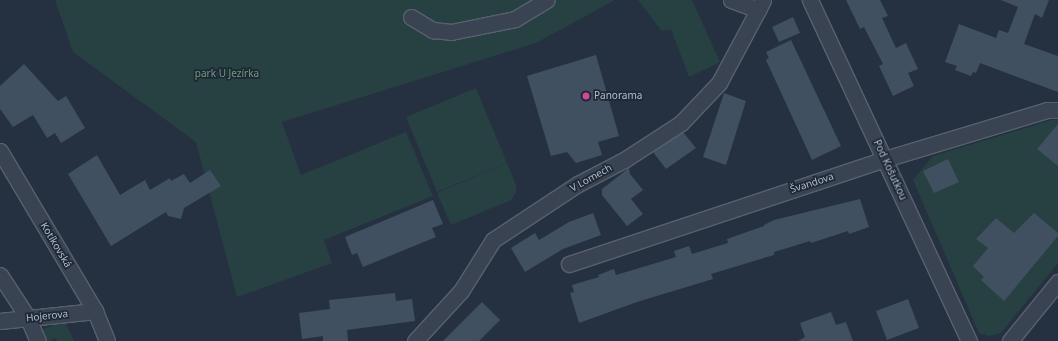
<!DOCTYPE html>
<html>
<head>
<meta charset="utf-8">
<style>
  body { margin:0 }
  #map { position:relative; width:1058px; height:341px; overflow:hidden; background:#253141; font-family:"Noto Sans",sans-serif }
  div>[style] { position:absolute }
  .green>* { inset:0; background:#274042 }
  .building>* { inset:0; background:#405060 }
  .roads { filter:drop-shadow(1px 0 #57616e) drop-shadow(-1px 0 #57616e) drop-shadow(0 1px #57616e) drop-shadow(0 -1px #57616e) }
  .minor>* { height:15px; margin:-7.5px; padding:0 7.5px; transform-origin:7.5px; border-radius:7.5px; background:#394351 }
  .dots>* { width:11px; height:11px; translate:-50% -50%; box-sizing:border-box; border:2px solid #1e2836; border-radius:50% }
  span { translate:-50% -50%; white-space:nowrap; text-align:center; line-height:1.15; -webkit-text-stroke:3.5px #1e2836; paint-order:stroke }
  .park-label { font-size:10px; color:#6c9d76 }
  .poi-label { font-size:10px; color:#b6becb }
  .left { translate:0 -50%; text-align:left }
  .street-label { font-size:10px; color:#b6becb }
</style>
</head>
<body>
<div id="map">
  <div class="green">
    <i style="clip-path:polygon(55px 0,615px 0,536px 43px,282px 122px,301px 175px,406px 132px,433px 196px,324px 240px,332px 263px,237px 297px,196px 142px,73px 52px)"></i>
    <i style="clip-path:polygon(638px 0,692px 0,720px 62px,689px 77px,671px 29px,662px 31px)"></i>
    <i style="clip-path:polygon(476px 88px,507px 163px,437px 192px,406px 117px)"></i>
    <i style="clip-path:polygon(1052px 120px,1058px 120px,1058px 263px,1001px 333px,989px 336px,982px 334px,979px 333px,913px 180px,933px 156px)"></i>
    <i style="clip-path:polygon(507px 163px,516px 185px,516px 193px,511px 200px,451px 225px,437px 193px)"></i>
    <i style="clip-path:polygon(65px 321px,74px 341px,57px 341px,56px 338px,49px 341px,42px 341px,41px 330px)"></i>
  </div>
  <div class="building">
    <i style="clip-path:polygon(846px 0,880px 0,888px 16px,882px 18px,896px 48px,906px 43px,918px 69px,908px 73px,914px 86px,893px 96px,879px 66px,883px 64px,864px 27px,860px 29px)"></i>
    <i style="clip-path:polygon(1001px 0,1049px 0,1042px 18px,1035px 14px,1024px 44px,1058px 56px,1058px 92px,980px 63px,976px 73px,973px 72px,971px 76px,955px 70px,957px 66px,945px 62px,959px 24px,996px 38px,999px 30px,1008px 33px,1018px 7px)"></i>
    <i style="clip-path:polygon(793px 17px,800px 33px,779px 42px,772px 27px)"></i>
    <i style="clip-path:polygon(791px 40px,841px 146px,812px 160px,766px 60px,769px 58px,766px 52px)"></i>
    <i style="clip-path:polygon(596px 55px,619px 136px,598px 142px,602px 155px,576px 163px,567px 152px,551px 156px,527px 76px)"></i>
    <i style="clip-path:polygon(24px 64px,58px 101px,66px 96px,85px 128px,61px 143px,55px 133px,47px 138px,33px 115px,13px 127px,0 109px,0 86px)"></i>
    <i style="clip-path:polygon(724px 93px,746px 101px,726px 165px,703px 157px)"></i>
    <i style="clip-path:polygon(1058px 124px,1058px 166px,1037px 149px)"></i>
    <i style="clip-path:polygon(683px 132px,696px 148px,666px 169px,653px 152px)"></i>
    <i style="clip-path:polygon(97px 155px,120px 195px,145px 180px,150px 190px,170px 178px,171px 181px,184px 174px,190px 183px,210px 170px,221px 186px,184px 208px,181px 219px,168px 216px,166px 212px,111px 246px,68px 174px)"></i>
    <i style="clip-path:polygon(948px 159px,959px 182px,934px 193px,923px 171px)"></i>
    <i style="clip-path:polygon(629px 168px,630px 174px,643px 190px,631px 199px,643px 214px,627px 226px,602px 195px,602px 189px)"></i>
    <i style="clip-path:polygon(860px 199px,869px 227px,849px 234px,848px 231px,811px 243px,810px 241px,774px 252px,774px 255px,711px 274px,713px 279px,637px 302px,579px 323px,570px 293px,574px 292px,572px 285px,599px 277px,598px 275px,614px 269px,616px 275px,676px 257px,674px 251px,689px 246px,692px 254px,728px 243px,727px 239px,764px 226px,764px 225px,774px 220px)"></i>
    <i style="clip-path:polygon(433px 200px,443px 224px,432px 228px,436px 237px,363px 267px,357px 253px,352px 255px,345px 237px)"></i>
    <i style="clip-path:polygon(593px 213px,601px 235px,563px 249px,525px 272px,511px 248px,535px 233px,539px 240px,569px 222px)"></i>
    <i style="clip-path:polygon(1034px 213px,1058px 233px,1058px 236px,1004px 301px,981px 280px,984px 277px,973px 266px,988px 248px,976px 239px,996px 218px,1014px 233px)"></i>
    <i style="clip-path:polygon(395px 293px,396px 301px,412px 299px,415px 321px,347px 330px,348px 341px,323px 341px,323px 336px,302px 339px,299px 313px,330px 309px,329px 300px)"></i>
    <i style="clip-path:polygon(908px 299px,919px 328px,887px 340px,876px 311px)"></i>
    <i style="clip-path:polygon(482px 302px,500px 320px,479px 341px,443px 341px)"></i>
    <i style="clip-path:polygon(831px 312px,836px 325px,846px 322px,853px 341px,798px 341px,805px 337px,800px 323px)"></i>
  </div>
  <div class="roads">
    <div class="minor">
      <i style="left:731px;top:0;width:29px;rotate:20deg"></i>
      <i style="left:758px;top:10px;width:11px;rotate:-63deg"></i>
      <i style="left:810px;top:0;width:376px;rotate:65deg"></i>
      <i style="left:411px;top:17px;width:26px;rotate:31deg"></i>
      <i style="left:433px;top:30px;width:18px;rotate:6deg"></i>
      <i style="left:451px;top:32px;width:65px;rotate:-11.5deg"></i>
      <i style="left:515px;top:19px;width:37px;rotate:-31deg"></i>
      <i style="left:0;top:151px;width:186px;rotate:59.3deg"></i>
      <i style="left:95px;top:311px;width:32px;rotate:68deg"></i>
      <i style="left:569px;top:264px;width:333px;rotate:-18.4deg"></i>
      <i style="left:885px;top:159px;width:169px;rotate:-16.8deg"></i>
      <i style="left:1047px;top:110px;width:11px"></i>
      <i style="left:0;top:275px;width:51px;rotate:56.9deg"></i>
      <i style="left:28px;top:318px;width:25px;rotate:67deg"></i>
      <i style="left:0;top:321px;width:96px;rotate:-6deg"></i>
      <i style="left:415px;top:341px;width:68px;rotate:-47.4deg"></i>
      <i style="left:461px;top:291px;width:60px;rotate:-57.9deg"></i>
      <i style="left:493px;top:240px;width:102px;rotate:-33.4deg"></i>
      <i style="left:578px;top:184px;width:52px;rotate:-27.6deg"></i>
      <i style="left:624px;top:160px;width:68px;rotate:-33deg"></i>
      <i style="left:681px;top:123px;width:55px;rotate:-46.5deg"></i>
      <i style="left:719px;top:83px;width:83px;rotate:-61.9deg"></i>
      <i style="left:1010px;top:341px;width:76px;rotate:-50.9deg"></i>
    </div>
  </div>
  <div class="dots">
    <i style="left:586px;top:96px;background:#d1479c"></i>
  </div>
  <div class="park-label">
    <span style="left:227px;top:74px">park U Jezírka</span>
  </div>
  <div class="poi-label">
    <span class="left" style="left:594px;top:96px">Panorama</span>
  </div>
  <div class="street-label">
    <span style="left:890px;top:170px;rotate:65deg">Pod Košutkou</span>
    <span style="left:591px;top:178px;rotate:-29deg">V Lomech</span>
    <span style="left:812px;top:183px;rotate:-18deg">Švandova</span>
    <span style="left:56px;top:245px;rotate:59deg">Kotíkovská</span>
    <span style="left:47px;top:316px;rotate:-6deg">Hojerova</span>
  </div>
</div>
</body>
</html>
